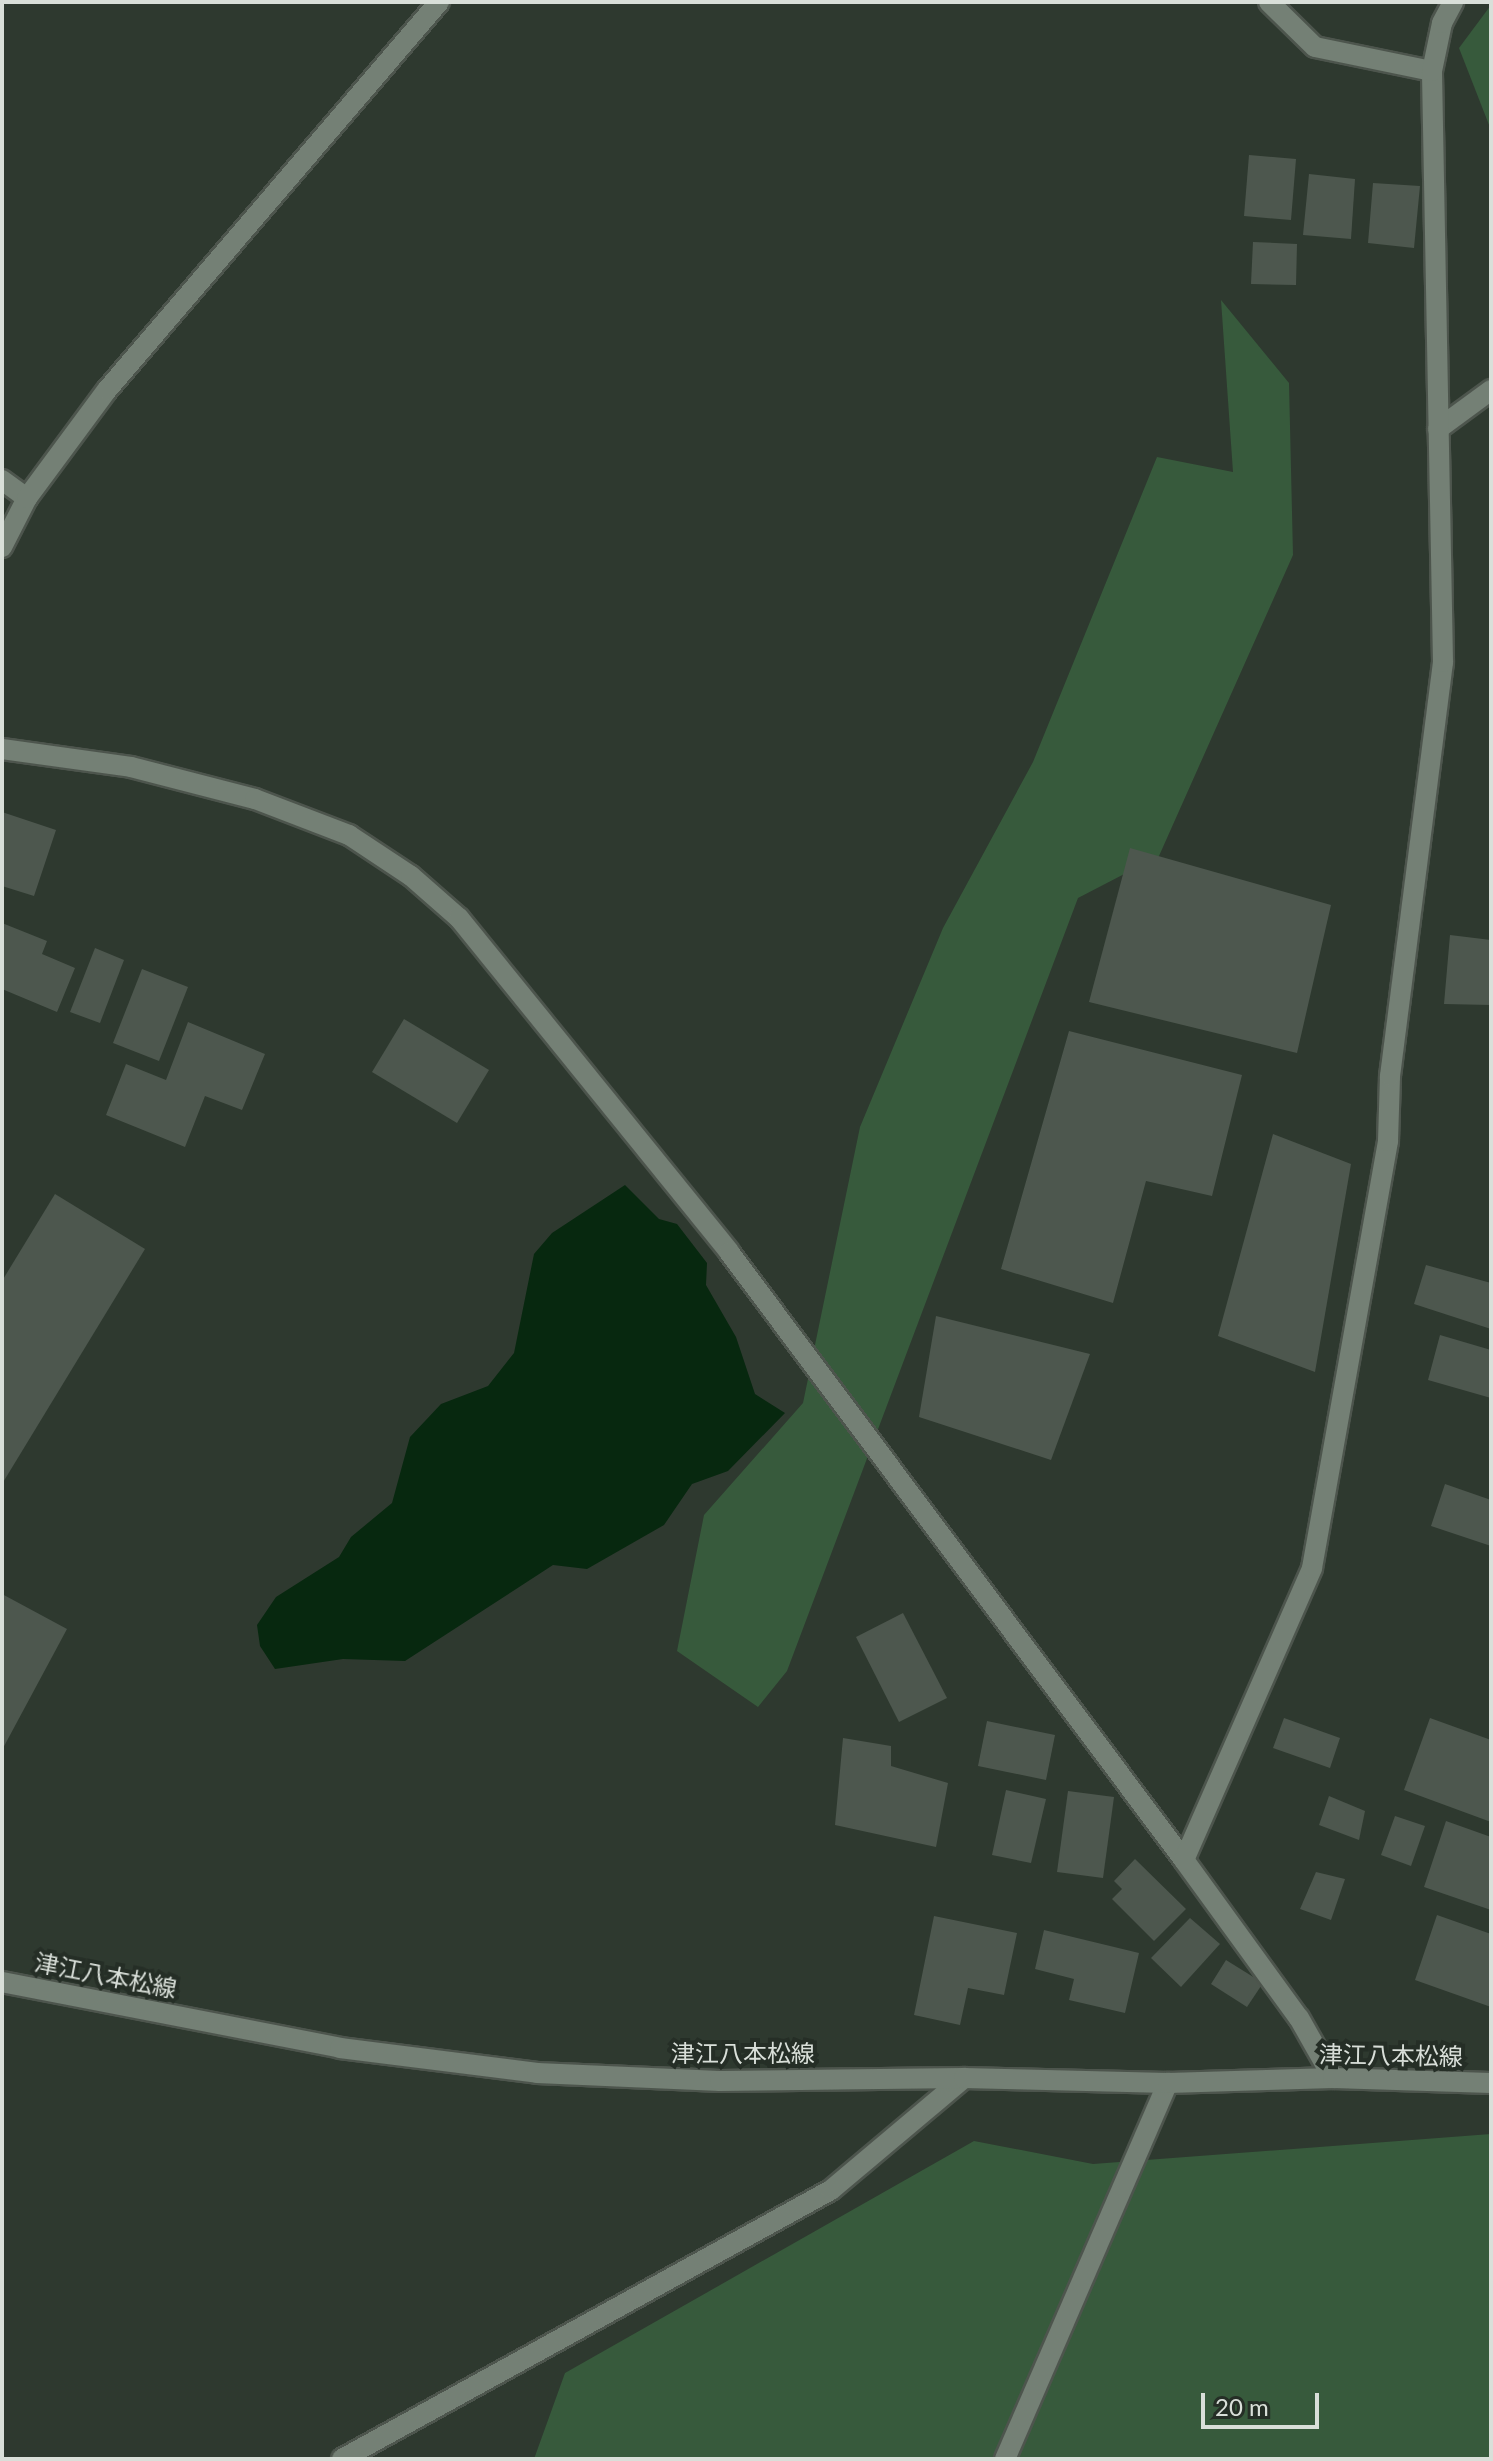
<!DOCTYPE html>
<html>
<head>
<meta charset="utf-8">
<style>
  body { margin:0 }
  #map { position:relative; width:1493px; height:2461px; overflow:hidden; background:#2e392f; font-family:Lato,"Noto Sans JP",sans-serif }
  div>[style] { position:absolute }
  .green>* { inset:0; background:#375a3c }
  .water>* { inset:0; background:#07280f }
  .building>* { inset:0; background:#4d574e }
  .roads { filter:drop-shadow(2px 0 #4d554d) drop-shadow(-2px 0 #4d554d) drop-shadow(0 2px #4d554d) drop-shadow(0 -2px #4d554d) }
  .lane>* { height:20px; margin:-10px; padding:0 10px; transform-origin:10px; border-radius:10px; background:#748075 }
  .street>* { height:20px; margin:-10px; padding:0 10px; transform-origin:10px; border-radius:10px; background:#748075 }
  .secondary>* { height:20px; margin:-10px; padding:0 10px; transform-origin:10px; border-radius:10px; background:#748075 }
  span { translate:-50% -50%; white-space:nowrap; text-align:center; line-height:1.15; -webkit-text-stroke:8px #252e26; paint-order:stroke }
  .street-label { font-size:24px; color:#d9dfd9 }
  .frame { position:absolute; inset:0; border:4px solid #d9dfd9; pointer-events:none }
  .scale { position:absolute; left:1201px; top:2393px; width:118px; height:36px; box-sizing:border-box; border:4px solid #d9dfd9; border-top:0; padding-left:10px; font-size:24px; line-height:28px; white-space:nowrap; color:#d9dfd9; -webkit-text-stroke:6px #252e26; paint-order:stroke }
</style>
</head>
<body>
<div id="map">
  <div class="green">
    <i style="clip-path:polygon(1491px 5px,1491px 130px,1459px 48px)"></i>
    <i style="clip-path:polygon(1221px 300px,1289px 383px,1293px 555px,1159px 856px,1078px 898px,787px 1671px,758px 1707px,677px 1651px,704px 1515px,803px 1403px,860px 1127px,943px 928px,1033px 762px,1157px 457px,1233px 472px)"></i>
    <i style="clip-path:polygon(1491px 2134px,1491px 2459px,534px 2459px,565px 2373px,974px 2141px,1093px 2164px)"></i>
  </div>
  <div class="water">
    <i style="clip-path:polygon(625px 1185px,659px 1219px,677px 1224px,707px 1263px,706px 1285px,736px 1337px,755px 1394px,785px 1413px,728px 1471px,692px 1484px,664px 1525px,587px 1569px,553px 1565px,405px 1661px,343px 1659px,275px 1669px,260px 1646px,257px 1625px,276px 1597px,339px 1557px,351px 1537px,392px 1503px,410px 1437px,441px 1404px,488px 1386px,514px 1353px,534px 1254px,552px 1233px)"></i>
  </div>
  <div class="building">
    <i style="clip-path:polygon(1249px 155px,1296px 159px,1291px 220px,1244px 216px)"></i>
    <i style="clip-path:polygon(1309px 174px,1355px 179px,1351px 239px,1303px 235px)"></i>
    <i style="clip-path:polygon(1373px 183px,1420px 186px,1414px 248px,1368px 243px)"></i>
    <i style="clip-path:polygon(1253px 242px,1297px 244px,1296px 285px,1251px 284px)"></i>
    <i style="clip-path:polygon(2px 812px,56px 830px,34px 896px,2px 886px)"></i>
    <i style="clip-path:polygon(1130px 848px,1331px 905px,1297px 1053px,1089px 1002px)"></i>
    <i style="clip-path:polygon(2px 923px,47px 941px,42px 954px,75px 968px,57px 1012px,2px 989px)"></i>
    <i style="clip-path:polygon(1450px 935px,1491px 940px,1491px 1005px,1444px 1004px)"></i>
    <i style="clip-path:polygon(95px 948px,124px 960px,100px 1023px,70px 1012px)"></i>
    <i style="clip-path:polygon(142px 969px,188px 987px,159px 1061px,113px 1043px)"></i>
    <i style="clip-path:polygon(404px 1019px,489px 1070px,457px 1123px,372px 1072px)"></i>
    <i style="clip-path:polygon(188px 1022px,265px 1054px,242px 1110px,205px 1096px,185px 1147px,106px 1115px,126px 1064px,166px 1080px)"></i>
    <i style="clip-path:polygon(1069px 1031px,1242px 1075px,1212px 1196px,1146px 1181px,1113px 1303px,1001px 1269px)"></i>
    <i style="clip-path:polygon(1273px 1134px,1351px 1164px,1315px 1372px,1218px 1336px)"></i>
    <i style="clip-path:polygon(55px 1194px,145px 1249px,2px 1484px,2px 1281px)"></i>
    <i style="clip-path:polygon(1426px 1265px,1491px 1283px,1491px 1329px,1414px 1304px)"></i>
    <i style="clip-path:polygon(936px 1316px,1090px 1354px,1051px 1460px,919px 1417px)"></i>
    <i style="clip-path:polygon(1440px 1335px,1491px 1350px,1491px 1398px,1428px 1380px)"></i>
    <i style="clip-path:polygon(1445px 1484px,1491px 1500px,1491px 1546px,1431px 1526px)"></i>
    <i style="clip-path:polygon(2px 1594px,67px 1629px,2px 1750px)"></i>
    <i style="clip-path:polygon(903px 1613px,947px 1698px,899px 1722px,856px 1637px)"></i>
    <i style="clip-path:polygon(1284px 1718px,1340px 1738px,1330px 1768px,1273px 1748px)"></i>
    <i style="clip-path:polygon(1430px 1718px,1491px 1740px,1491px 1822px,1404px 1790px)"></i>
    <i style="clip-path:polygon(987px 1721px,1055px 1735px,1046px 1780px,978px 1766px)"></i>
    <i style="clip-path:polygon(843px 1738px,891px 1746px,891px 1766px,948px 1783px,936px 1847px,835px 1825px)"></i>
    <i style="clip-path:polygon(1006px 1790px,1046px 1799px,1031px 1863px,992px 1855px)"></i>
    <i style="clip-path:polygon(1068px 1791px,1114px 1797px,1103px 1878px,1057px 1872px)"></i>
    <i style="clip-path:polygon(1329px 1796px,1365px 1811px,1359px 1840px,1319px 1825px)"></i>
    <i style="clip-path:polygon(1395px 1816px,1425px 1826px,1411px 1866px,1381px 1855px)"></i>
    <i style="clip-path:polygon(1446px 1821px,1491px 1837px,1491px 1910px,1424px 1887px)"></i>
    <i style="clip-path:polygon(1135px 1859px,1186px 1909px,1154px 1941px,1112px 1899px,1122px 1889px,1114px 1881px)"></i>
    <i style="clip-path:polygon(1316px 1872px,1345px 1879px,1331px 1920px,1300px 1909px)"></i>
    <i style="clip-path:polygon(1437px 1915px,1491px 1934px,1491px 2007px,1415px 1980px)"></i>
    <i style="clip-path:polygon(934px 1916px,1017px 1933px,1004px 1995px,968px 1988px,960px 2025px,914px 2015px)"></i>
    <i style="clip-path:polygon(1190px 1918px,1220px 1944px,1181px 1987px,1151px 1958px)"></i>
    <i style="clip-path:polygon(1044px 1930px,1139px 1953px,1125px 2013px,1069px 2000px,1074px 1979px,1035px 1969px)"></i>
    <i style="clip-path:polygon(1226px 1960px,1263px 1983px,1247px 2007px,1211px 1984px)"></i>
  </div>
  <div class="roads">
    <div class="lane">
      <i style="left:1005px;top:2459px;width:410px;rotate:-66.6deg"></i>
    </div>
    <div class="street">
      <i style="left:1269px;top:2px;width:64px;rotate:44.4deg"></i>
      <i style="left:1315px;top:47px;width:119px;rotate:11.6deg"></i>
      <i style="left:1438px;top:429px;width:66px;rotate:-36.3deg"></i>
      <i style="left:2px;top:480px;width:31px;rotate:36deg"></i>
      <i style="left:2px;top:547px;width:55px;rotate:-63deg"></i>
      <i style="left:27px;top:498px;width:134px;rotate:-53.5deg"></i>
      <i style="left:107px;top:390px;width:511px;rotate:-49.45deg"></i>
      <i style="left:2px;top:749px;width:130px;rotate:7.9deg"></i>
      <i style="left:131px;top:767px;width:128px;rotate:14.5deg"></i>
      <i style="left:255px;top:799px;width:101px;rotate:21deg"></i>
      <i style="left:349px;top:835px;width:74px;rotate:33.5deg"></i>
      <i style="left:411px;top:876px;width:64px;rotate:41.2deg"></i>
      <i style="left:459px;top:918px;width:429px;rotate:51deg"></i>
      <i style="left:729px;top:1252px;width:759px;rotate:53.19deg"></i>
      <i style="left:1184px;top:1860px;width:195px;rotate:54deg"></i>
      <i style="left:1299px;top:2018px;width:69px;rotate:60.5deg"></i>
      <i style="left:1184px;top:1860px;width:319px;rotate:-66.3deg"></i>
      <i style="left:1312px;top:1568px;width:434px;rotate:-79.9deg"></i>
      <i style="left:1388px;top:1141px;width:65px;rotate:-88.2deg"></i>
      <i style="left:1390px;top:1076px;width:417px;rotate:-82.7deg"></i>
      <i style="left:1443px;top:662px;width:591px;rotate:-91.07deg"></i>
      <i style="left:1432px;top:71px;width:49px;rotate:-78.2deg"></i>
      <i style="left:1442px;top:23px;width:24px;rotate:-62deg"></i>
      <i style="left:342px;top:2459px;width:558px;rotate:-28.82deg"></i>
      <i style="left:831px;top:2190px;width:174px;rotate:-40.1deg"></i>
    </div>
    <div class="secondary">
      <i style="left:2px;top:1982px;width:344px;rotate:11deg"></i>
      <i style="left:340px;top:2048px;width:199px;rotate:7.2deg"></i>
      <i style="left:537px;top:2073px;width:183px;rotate:2.5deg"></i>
      <i style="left:720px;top:2081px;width:244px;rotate:-0.7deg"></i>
      <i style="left:964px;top:2078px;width:204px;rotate:1.4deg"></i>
      <i style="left:1168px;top:2083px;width:165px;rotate:-1.7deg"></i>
      <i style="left:1333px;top:2078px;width:158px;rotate:1.8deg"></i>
    </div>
  </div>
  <div class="street-label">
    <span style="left:106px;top:1975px;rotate:11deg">津江八本松線</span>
    <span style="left:743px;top:2053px">津江八本松線</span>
    <span style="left:1391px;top:2055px;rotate:1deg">津江八本松線</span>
  </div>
  <div class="frame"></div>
  <div class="scale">20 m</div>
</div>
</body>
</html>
